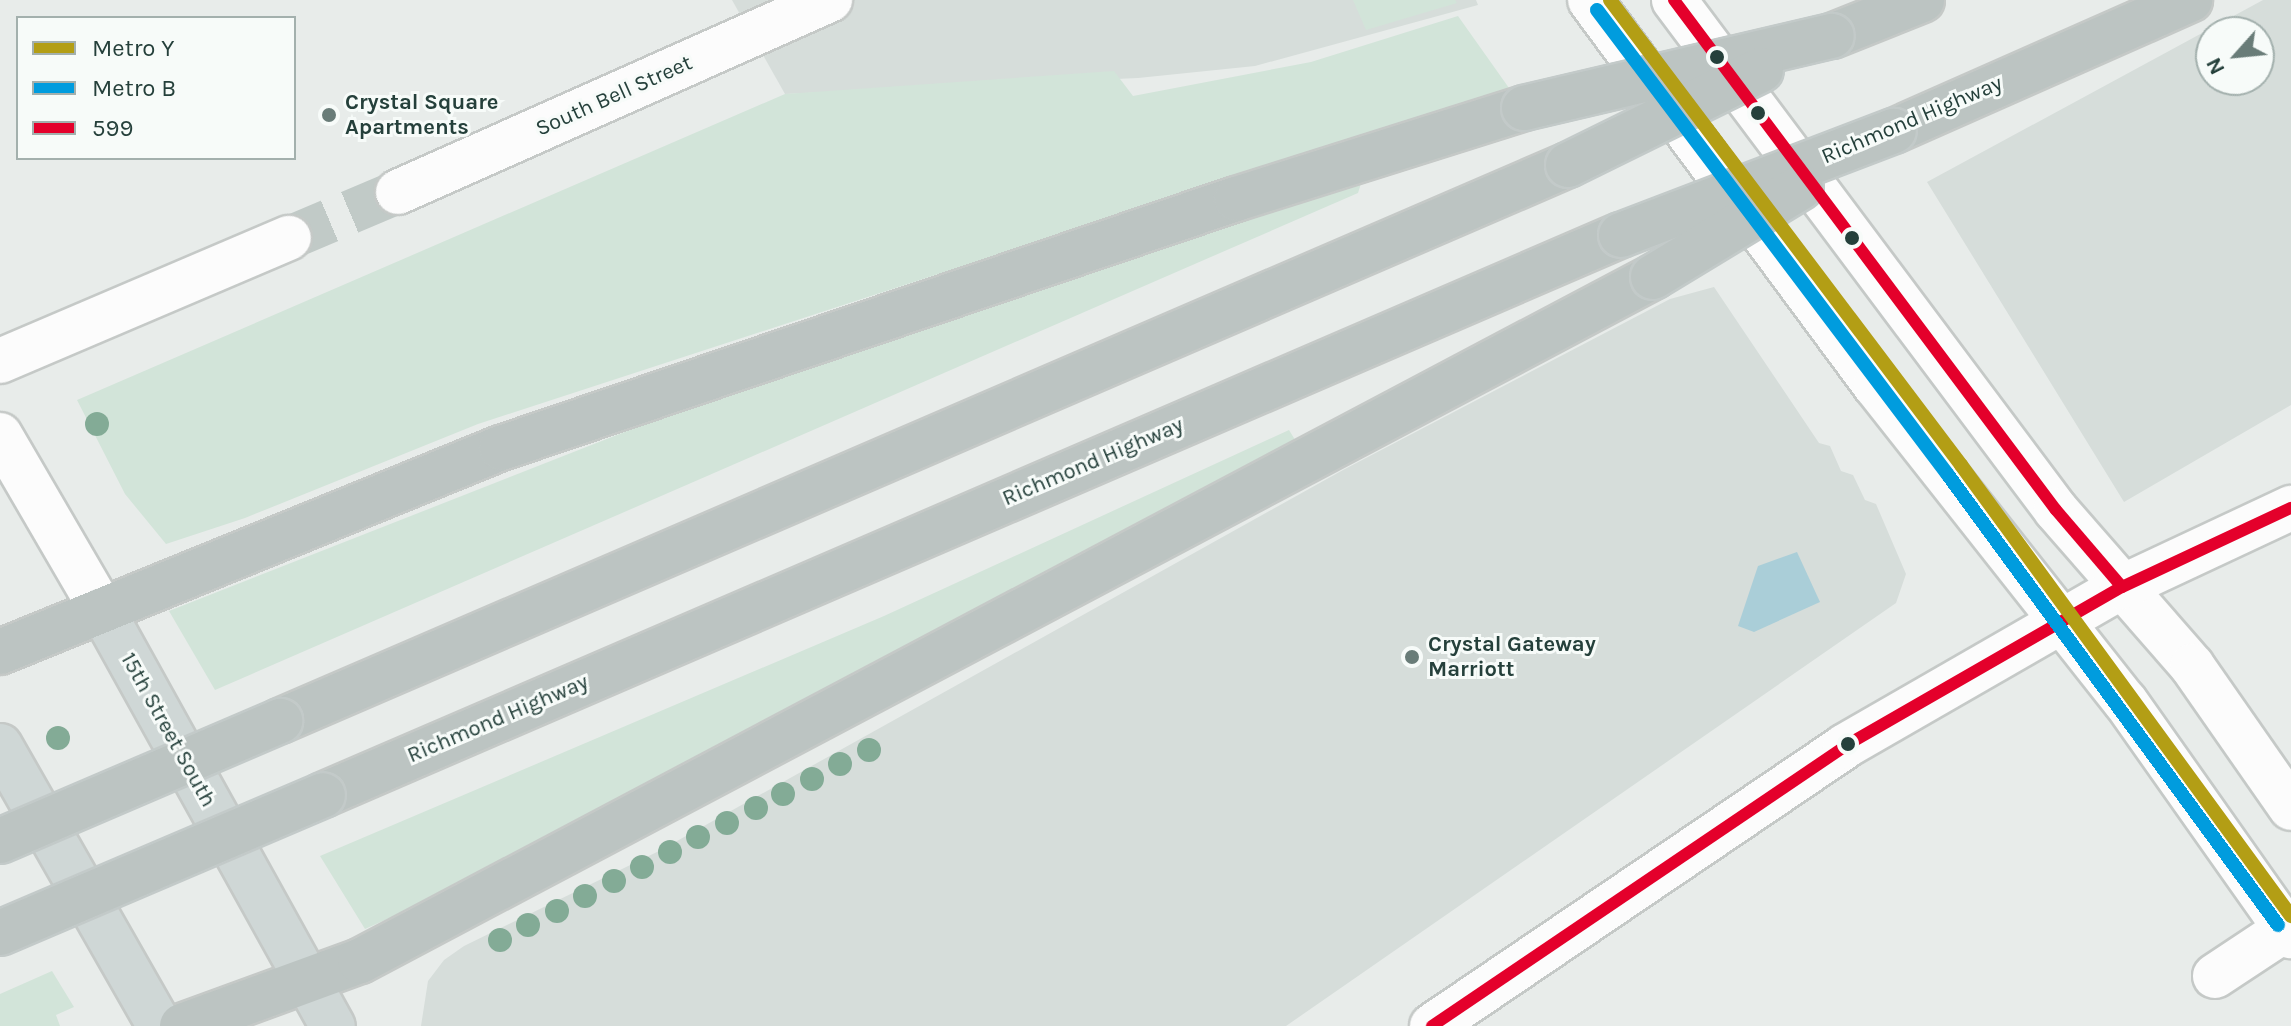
<!DOCTYPE html>
<html>
<head>
<meta charset="utf-8">
<style>
  body { margin:0 }
  #map { position:relative; width:2291px; height:1026px; overflow:hidden; background:#e8ecea; font-family:Karla,sans-serif }
  div>[style] { position:absolute }
  .built>* { inset:0; background:#d6ddda }
  .green>* { inset:0; background:#d2e4d9 }
  .water>* { inset:0; background:#aaced8 }
  .minor-tunnel>* { height:44px; margin-top:-22px; transform-origin:0; background:repeating-linear-gradient(90deg,#c1cac7 0 44px,transparent 0 66px) }
  .roads { filter:drop-shadow(2px 0 #c5c9c7) drop-shadow(-2px 0 #c5c9c7) drop-shadow(0 2px #c5c9c7) drop-shadow(0 -2px #c5c9c7) }
  .minor>* { height:44px; margin:-22px; padding:0 22px; transform-origin:22px; border-radius:22px; background:#fcfcfc }
  .major>* { height:44px; margin:-22px; padding:0 22px; transform-origin:22px; border-radius:22px; background:#cfd7d6 }
  .highway>* { height:44px; margin:-22px; padding:0 22px; transform-origin:22px; border-radius:22px; background:#bcc4c2 }
  .bridges { filter:drop-shadow(2px 0 #c3cac9) drop-shadow(-2px 0 #c3cac9) drop-shadow(0 2px #c3cac9) drop-shadow(0 -2px #c3cac9) }
  .highway-bridge>* { height:44px; margin:-22px; padding:0 22px; transform-origin:22px; border-radius:22px; background:#bcc4c2 }
  .bus-1>* { height:12px; margin:-6px; padding:0 6px; transform-origin:6px; border-radius:6px; background:#e4002b }
  .metro-1>* { height:14px; margin:-7px; padding:0 7px; transform-origin:7px; border-radius:7px; background:#b39e15 }
  .metro-2>* { height:14px; margin:-7px; padding:0 7px; transform-origin:7px; border-radius:7px; background:#009cde }
  .trees>* { width:24px; height:24px; margin:-12px; border-radius:50%; background:#83ab96 }
  .dots>* { width:22px; height:22px; translate:-50% -50%; box-sizing:border-box; border:4px solid #f7fbf9; border-radius:50% }
  span { translate:-50% -50%; white-space:nowrap; text-align:center; line-height:1.15; -webkit-text-stroke:6px #f7fbf9; paint-order:stroke }
  .street-label { font-size:22px; color:#25403b }
  .poi-label { font-size:22px; color:#25403b; font-weight:700 }
  .left { translate:0 -50%; text-align:left }
  .legend { position:absolute; left:16px; top:16px; width:280px; height:144px; box-sizing:border-box; background:#f7fbf9; border:2px solid #a3b0ad; margin:0; padding:10px 14px; list-style:none; font-size:24px; color:#25403b }
  .legend li { display:flex; align-items:center; gap:16px; height:40px }
  .legend b { width:40px; border:2px solid #a3b0ad }
  .north { position:absolute; left:2195px; top:16px; width:80px; height:80px; box-sizing:border-box; background:#f7fbf9; border:2px solid #a3b0ad; border-radius:50%; rotate:243deg; font-size:22px; font-weight:700; line-height:32px; text-align:center; color:#25403b }
  .north::after { content:''; display:block; margin:auto; width:28px; height:36px; background:#697c78; clip-path:polygon(50% 0,100% 100%,50% 72%,0 100%) }
</style>
</head>
<body>
<div id="map">
  <div class="built">
    <i style="clip-path:polygon(732px 0,1476px 0,1478px 5px,1255px 66px,1138px 78px,785px 94px)"></i>
    <i style="clip-path:polygon(evenodd,2263px 0,2291px 0,2291px 405px,2124px 502px,1927px 182px,2263px 0,2259px 32px,2259px 80px,2211px 80px,2211px 32px,2259px 32px)"></i>
    <i style="clip-path:polygon(1714px 287px,1819px 443px,1830px 446px,1841px 471px,1853px 475px,1865px 500px,1876px 504px,1906px 574px,1896px 603px,1286px 1026px,421px 1026px,428px 981px,444px 960px,464px 946px,659px 851px,1343px 470px,1670px 299px)"></i>
  </div>
  <div class="green">
    <i style="clip-path:polygon(1353px 0,1455px 0,1457px 3px,1366px 30px)"></i>
    <i style="clip-path:polygon(1458px 16px,1509px 88px,478px 424px,245px 518px,166px 544px,125px 494px,77px 400px,785px 94px,1114px 71px,1133px 96px,1311px 62px)"></i>
    <i style="clip-path:polygon(1362px 180px,1358px 193px,215px 690px,169px 611px,795px 365px)"></i>
    <i style="clip-path:polygon(1289px 430px,1297px 443px,434px 898px,365px 929px,320px 856px,884px 616px)"></i>
    <i style="clip-path:polygon(52px 971px,74px 1007px,56px 1015px,60px 1026px,0 1026px,0 994px)"></i>
  </div>
  <div class="water">
    <i style="clip-path:polygon(1797px 552px,1820px 602px,1754px 632px,1738px 626px,1758px 566px)"></i>
  </div>
  <div class="minor-tunnel">
    <i style="left:289px;top:238px;width:118px;rotate:-22.9deg"></i>
  </div>
  <div class="roads">
    <div class="minor">
      <i style="left:1590px;top:0;width:479px;rotate:53.5deg"></i>
      <i style="left:1875px;top:385px;width:403px;rotate:51.7deg"></i>
      <i style="left:2125px;top:701px;width:288px;rotate:54.8deg"></i>
      <i style="left:1674px;top:0;width:637px;rotate:53.17deg"></i>
      <i style="left:2056px;top:510px;width:207px;rotate:48.9deg"></i>
      <i style="left:2192px;top:666px;width:173px;rotate:55.1deg"></i>
      <i style="left:398px;top:192px;width:473px;rotate:-24deg"></i>
      <i style="left:0;top:361px;width:314px;rotate:-23.1deg"></i>
      <i style="left:0;top:435px;width:203px;rotate:59.8deg"></i>
      <i style="left:2215px;top:976px;width:85px;rotate:-33.5deg"></i>
      <i style="left:1432px;top:1026px;width:499px;rotate:-34.1deg"></i>
      <i style="left:1845px;top:746px;width:319px;rotate:-29.9deg"></i>
      <i style="left:2122px;top:587px;width:187px;rotate:-25.1deg"></i>
    </div>
    <div class="major">
      <i style="left:102px;top:610px;width:476px;rotate:61deg"></i>
      <i style="left:0;top:746px;width:322px;rotate:60.3deg"></i>
    </div>
    <div class="highway">
      <i style="left:1832px;top:36px;width:97px;rotate:-21.8deg"></i>
      <i style="left:1894px;top:131px;width:324px;rotate:-23.9deg"></i>
      <i style="left:0;top:652px;width:541px;rotate:-22.16deg"></i>
      <i style="left:501px;top:448px;width:776px;rotate:-18.72deg"></i>
      <i style="left:1236px;top:199px;width:302px;rotate:-17.5deg"></i>
      <i style="left:280px;top:721px;width:1403px;rotate:-23.35deg"></i>
      <i style="left:323px;top:795px;width:1414px;rotate:-23.34deg"></i>
      <i style="left:182px;top:1026px;width:189px;rotate:-20.1deg"></i>
      <i style="left:360px;top:961px;width:1463px;rotate:-27.88deg"></i>
    </div>
  </div>
  <div class="bridges">
    <div class="highway-bridge">
      <i style="left:1524px;top:108px;width:316px;rotate:-13.2deg"></i>
      <i style="left:1568px;top:165px;width:215px;rotate:-26.2deg"></i>
      <i style="left:1621px;top:235px;width:292px;rotate:-20.9deg"></i>
      <i style="left:1653px;top:277px;width:173px;rotate:-31.3deg"></i>
      <i style="left:0;top:841px;width:305px;rotate:-23.2deg"></i>
      <i style="left:0;top:933px;width:351px;rotate:-23.1deg"></i>
    </div>
  </div>
  <div class="bus-1">
    <i style="left:1674px;top:0;width:637px;rotate:53.17deg"></i>
    <i style="left:2056px;top:510px;width:101px;rotate:49.4deg"></i>
    <i style="left:1432px;top:1026px;width:499px;rotate:-34.1deg"></i>
    <i style="left:1845px;top:746px;width:319px;rotate:-29.9deg"></i>
    <i style="left:2122px;top:587px;width:187px;rotate:-25.1deg"></i>
  </div>
  <div class="metro-1">
    <i style="left:1610px;top:0;width:583px;rotate:52.95deg"></i>
    <i style="left:1961px;top:465px;width:559px;rotate:53.81deg"></i>
  </div>
  <div class="metro-2">
    <i style="left:1597px;top:10px;width:583px;rotate:52.95deg"></i>
    <i style="left:1948px;top:475px;width:558px;rotate:53.75deg"></i>
  </div>
  <div class="trees">
    <i style="left:97px;top:424px"></i>
    <i style="left:58px;top:738px"></i>
    <i style="left:869px;top:750px"></i>
    <i style="left:840px;top:764px"></i>
    <i style="left:812px;top:779px"></i>
    <i style="left:783px;top:794px"></i>
    <i style="left:756px;top:808px"></i>
    <i style="left:727px;top:823px"></i>
    <i style="left:698px;top:837px"></i>
    <i style="left:670px;top:852px"></i>
    <i style="left:642px;top:867px"></i>
    <i style="left:614px;top:881px"></i>
    <i style="left:585px;top:896px"></i>
    <i style="left:557px;top:911px"></i>
    <i style="left:528px;top:925px"></i>
    <i style="left:500px;top:940px"></i>
  </div>
  <div class="dots">
    <i style="left:1717px;top:57px;background:#25403b"></i>
    <i style="left:1758px;top:113px;background:#25403b"></i>
    <i style="left:329px;top:115px;background:#697c78"></i>
    <i style="left:1852px;top:238px;background:#25403b"></i>
    <i style="left:1412px;top:657px;background:#697c78"></i>
    <i style="left:1848px;top:744px;background:#25403b"></i>
  </div>
  <div class="street-label">
    <span style="left:614px;top:96px;rotate:-24deg">South Bell Street</span>
    <span style="left:1912px;top:120px;rotate:-23deg">Richmond Highway</span>
    <span style="left:1093px;top:462px;rotate:-23deg">Richmond Highway</span>
    <span style="left:498px;top:719px;rotate:-23deg">Richmond Highway</span>
    <span style="left:168px;top:730px;rotate:61deg">15th Street South</span>
  </div>
  <div class="poi-label">
    <span class="left" style="left:345px;top:115px">Crystal Square<br>Apartments</span>
    <span class="left" style="left:1428px;top:657px">Crystal Gateway<br>Marriott</span>
  </div>
  <ul class="legend">
  <li><b style="height:10px;background:#b39e15"></b>Metro Y</li>
  <li><b style="height:10px;background:#009cde"></b>Metro B</li>
  <li><b style="height:10px;background:#e4002b"></b>599</li>
  </ul>
  <div class="north">N</div>
</div>
</body>
</html>
